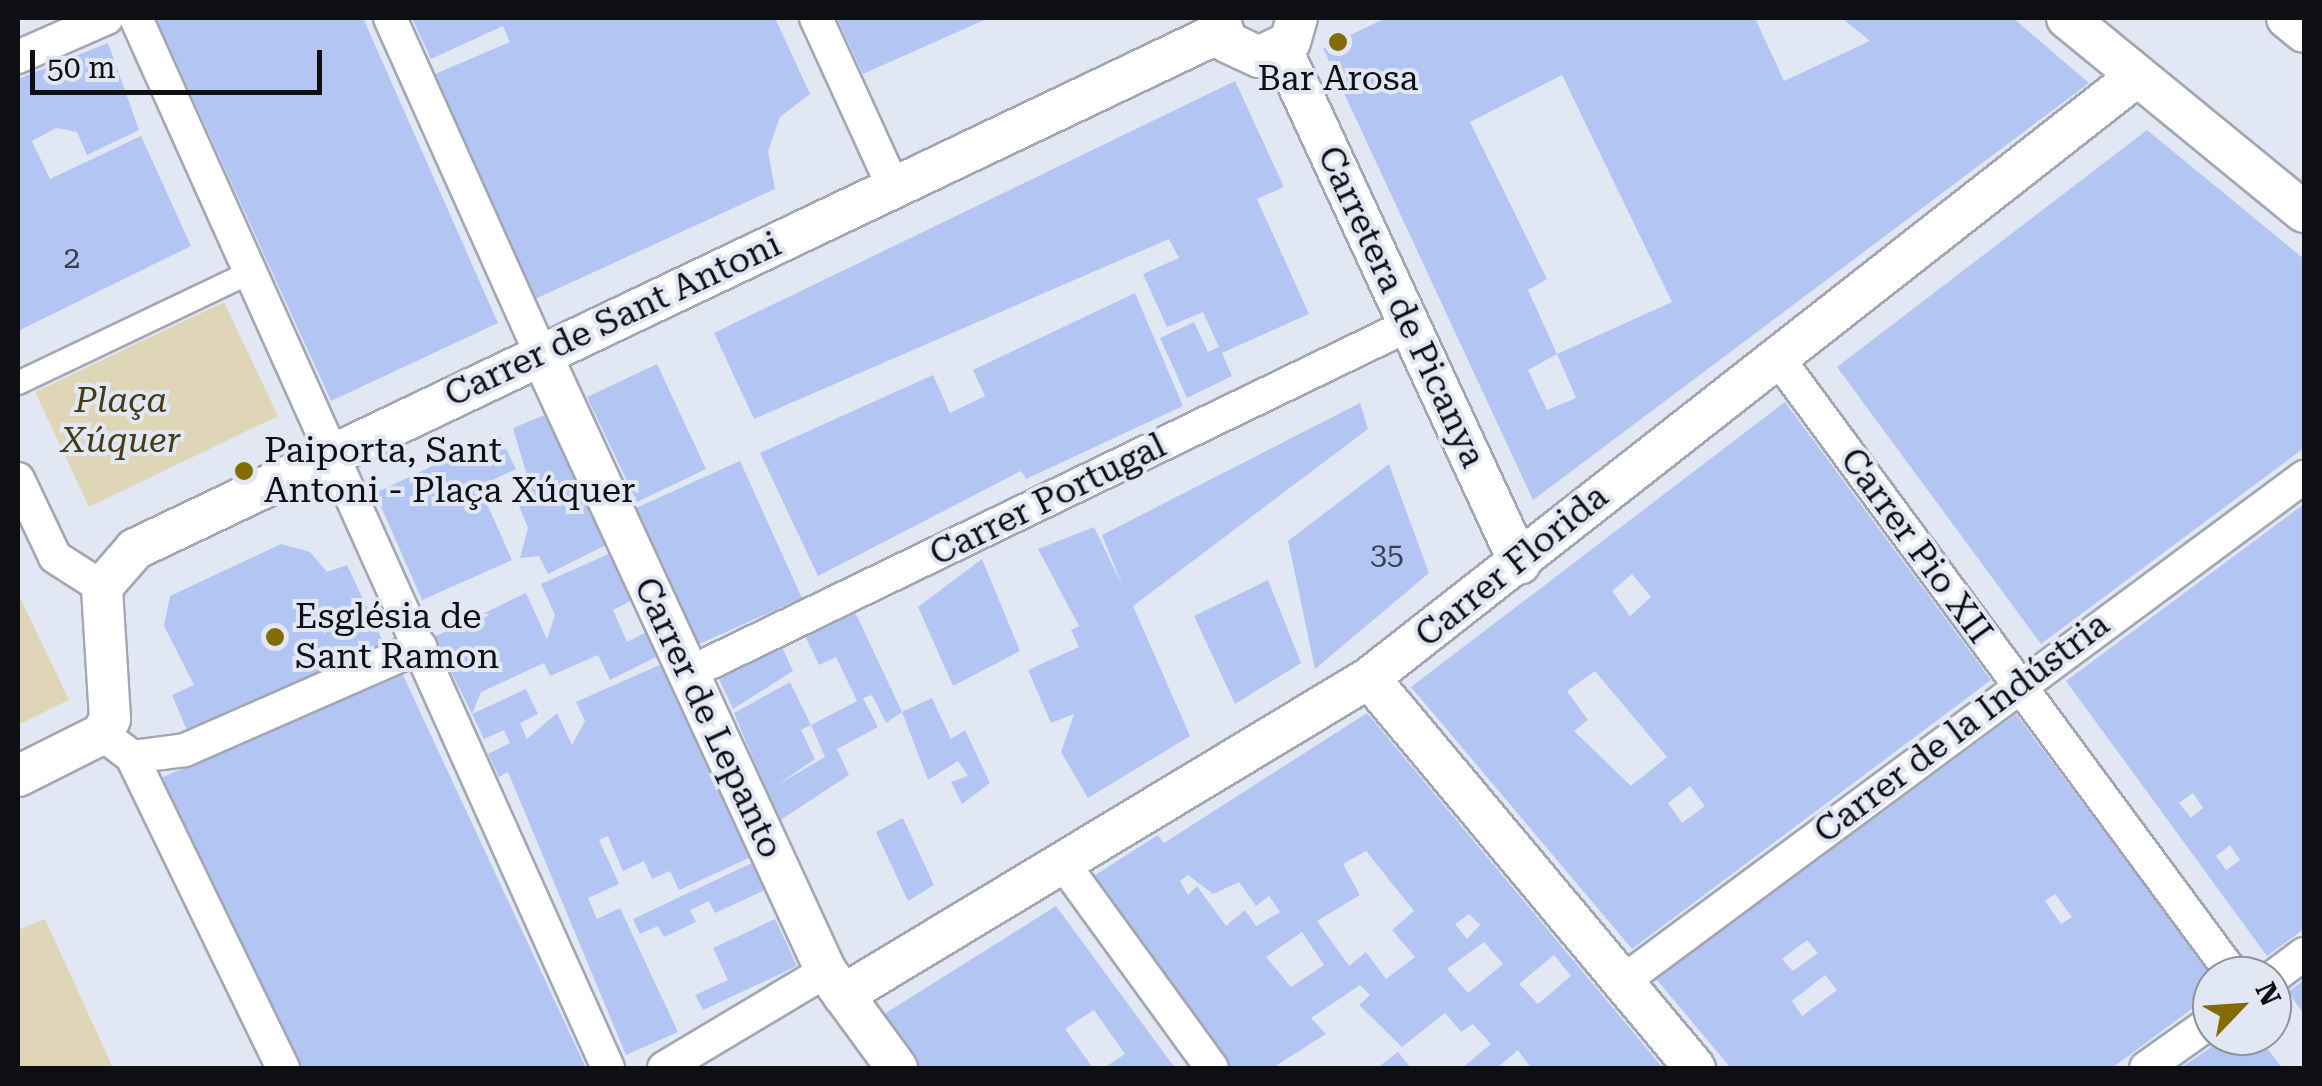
<!DOCTYPE html>
<html>
<head>
<meta charset="utf-8">
<style>
  body { margin:0 }
  #map { position:relative; width:2322px; height:1086px; overflow:hidden; background:#e2e7f4; font-family:"Roboto Serif",serif }
  div>[style] { position:absolute }
  .green>* { inset:0; background:#dfd6b8 }
  .building>* { inset:0; background:#b3c6f3 }
  .roads { filter:drop-shadow(2px 0 #a2a7b3) drop-shadow(-2px 0 #a2a7b3) drop-shadow(0 2px #a2a7b3) drop-shadow(0 -2px #a2a7b3) }
  .pedestrian>* { height:22px; margin:-11px; padding:0 11px; transform-origin:11px; border-radius:11px; background:#fff }
  .minor>* { height:32px; margin:-16px; padding:0 16px; transform-origin:16px; border-radius:16px; background:#fff }
  .tertiary>* { height:40px; margin:-20px; padding:0 20px; transform-origin:20px; border-radius:20px; background:#fff }
  .dots>* { width:28px; height:28px; translate:-50% -50%; box-sizing:border-box; border:5px solid #e2e7f4; border-radius:50% }
  span { translate:-50% -50%; white-space:nowrap; text-align:center; line-height:1.15; -webkit-text-stroke:8px #e2e7f4; paint-order:stroke }
  .number-label { font-size:30px; color:#363d4b }
  .number-label span { -webkit-text-stroke-width:0 }
  .poi-label { font-size:35px; color:#0d0f13 }
  .left { translate:0 -50%; text-align:left }
  .street-label { font-size:35px; color:#0d0f13 }
  .park-label { font-size:35px; color:#473b14; font-style:italic }
  .frame { position:absolute; inset:0; border:20px solid #0d0f13; pointer-events:none }
  .north { position:absolute; left:2192px; top:956px; width:100px; height:100px; box-sizing:border-box; background:#e2e7f4; border:2px solid #8d919a; border-radius:50%; rotate:65deg; font-size:28px; font-weight:700; line-height:40px; text-align:center; color:#0d0f13 }
  .north::after { content:''; display:block; margin:auto; width:35px; height:45px; background:#836b05; clip-path:polygon(50% 0,100% 100%,50% 72%,0 100%) }
  .scale { position:absolute; left:30px; top:50px; width:292px; height:45px; box-sizing:border-box; border:5px solid #0d0f13; border-top:0; padding-left:12px; font-size:30px; line-height:35px; white-space:nowrap; color:#0d0f13; -webkit-text-stroke:8px #e2e7f4; paint-order:stroke }
</style>
</head>
<body>
<div id="map">
  <div class="green">
    <i style="clip-path:polygon(224px 302px,278px 416px,89px 507px,35px 392px)"></i>
    <i style="clip-path:polygon(18px 593px,69px 700px,18px 725px)"></i>
    <i style="clip-path:polygon(45px 919px,113px 1068px,18px 1068px,18px 930px)"></i>
  </div>
  <div class="building">
    <i style="clip-path:polygon(156px 18px,363px 18px,498px 323px,331px 401px)"></i>
    <i style="clip-path:polygon(412px 18px,775px 18px,810px 94px,780px 117px,768px 151px,775px 189px,533px 300px,435px 74px,510px 42px,503px 26px,431px 59px)"></i>
    <i style="clip-path:polygon(837px 18px,989px 18px,863px 74px)"></i>
    <i style="clip-path:polygon(evenodd,1386px 18px,1755px 18px,1784px 81px,1870px 41px,1842px 18px,2013px 18px,2089px 83px,1533px 500px,1323px 48px,1386px 18px,1562px 75px,1672px 302px,1557px 354px,1528px 290px,1547px 279px,1470px 122px,1562px 75px,1386px 18px,1557px 354px,1576px 398px,1547px 410px,1528px 370px,1557px 354px)"></i>
    <i style="clip-path:polygon(108px 43px,139px 130px,87px 155px,77px 132px,56px 128px,32px 141px,50px 179px,141px 136px,191px 246px,18px 331px,18px 79px)"></i>
    <i style="clip-path:polygon(1235px 81px,1284px 187px,1257px 199px,1309px 314px,1222px 353px,1232px 376px,1187px 398px,1160px 338px,1194px 322px,1208px 352px,1219px 347px,1203px 312px,1167px 327px,1143px 274px,1179px 258px,1169px 239px,754px 419px,714px 333px)"></i>
    <i style="clip-path:polygon(2147px 130px,2304px 259px,2304px 448px,2041px 644px,1837px 367px)"></i>
    <i style="clip-path:polygon(1135px 293px,1183px 406px,1026px 479px,1021px 471px,818px 576px,760px 453px,933px 375px,950px 413px,985px 396px,973px 370px)"></i>
    <i style="clip-path:polygon(657px 364px,706px 469px,637px 502px,587px 397px)"></i>
    <i style="clip-path:polygon(evenodd,1785px 402px,1991px 680px,1632px 949px,1411px 687px,1785px 402px,1632px 574px,1651px 597px,1630px 616px,1612px 591px,1632px 574px,1785px 402px,1595px 671px,1667px 757px,1631px 786px,1574px 731px,1588px 720px,1567px 691px,1595px 671px,1785px 402px,1690px 786px,1705px 806px,1682px 823px,1668px 803px,1690px 786px)"></i>
    <i style="clip-path:polygon(1360px 403px,1368px 429px,1133px 606px,1190px 736px,1088px 798px,1061px 752px,1074px 714px,1051px 723px,1028px 670px,1079px 647px,1071px 630px,1079px 626px,1038px 549px,1094px 527px,1123px 587px,1102px 535px)"></i>
    <i style="clip-path:polygon(552px 412px,612px 542px,548px 574px,539px 556px,520px 558px,528px 528px,519px 506px,534px 500px,513px 428px)"></i>
    <i style="clip-path:polygon(499px 435px,516px 469px,452px 499px,480px 488px,512px 560px,422px 600px,375px 493px)"></i>
    <i style="clip-path:polygon(740px 461px,802px 598px,697px 645px,636px 508px)"></i>
    <i style="clip-path:polygon(1389px 464px,1429px 573px,1315px 669px,1288px 541px)"></i>
    <i style="clip-path:polygon(evenodd,2304px 504px,2304px 929px,2267px 956px,2066px 681px,2304px 504px,2193px 793px,2203px 808px,2191px 818px,2179px 803px,2193px 793px,2304px 504px,2230px 845px,2240px 860px,2226px 870px,2216px 856px,2230px 845px)"></i>
    <i style="clip-path:polygon(281px 544px,310px 552px,327px 572px,347px 565px,386px 648px,191px 740px,172px 695px,194px 685px,164px 626px,170px 596px)"></i>
    <i style="clip-path:polygon(613px 552px,634px 599px,613px 610px,627px 642px,650px 630px,662px 654px,610px 680px,598px 655px,550px 676px,544px 663px,481px 692px,472px 714px,434px 637px,526px 593px,547px 639px,555px 615px,541px 584px)"></i>
    <i style="clip-path:polygon(982px 559px,1020px 651px,953px 686px,918px 607px)"></i>
    <i style="clip-path:polygon(1268px 580px,1301px 663px,1235px 704px,1194px 616px)"></i>
    <i style="clip-path:polygon(855px 612px,902px 712px,932px 698px,951px 739px,965px 730px,990px 783px,962px 804px,951px 782px,968px 776px,958px 761px,928px 780px,902px 712px,886px 723px,872px 695px,863px 698px,878px 727px,837px 749px,849px 775px,779px 821px,734px 713px,790px 682px,811px 725px,801px 730px,815px 759px,777px 785px,825px 757px,811px 725px,857px 701px,836px 657px,819px 665px,804px 634px)"></i>
    <i style="clip-path:polygon(781px 645px,793px 671px,733px 709px,717px 675px)"></i>
    <i style="clip-path:polygon(664px 663px,751px 857px,679px 890px,670px 871px,652px 879px,644px 861px,623px 871px,608px 836px,599px 840px,619px 884px,588px 898px,597px 919px,620px 908px,678px 1032px,626px 1055px,508px 772px,499px 777px,488px 754px,510px 743px,504px 730px,484px 739px,472px 714px,526px 689px,538px 714px,520px 723px,527px 739px,557px 713px,572px 745px,585px 721px,576px 702px)"></i>
    <i style="clip-path:polygon(401px 671px,586px 1068px,296px 1068px,159px 779px)"></i>
    <i style="clip-path:polygon(evenodd,1367px 713px,1663px 1068px,1531px 1068px,1518px 1050px,1497px 1068px,1462px 1068px,1491px 1044px,1473px 1024px,1461px 1032px,1445px 1013px,1402px 1047px,1359px 1005px,1370px 995px,1360px 985px,1311px 1018px,1326px 1034px,1272px 1068px,1229px 1068px,1092px 877px,1158px 835px,1164px 843px,1367px 713px,1366px 851px,1414px 911px,1392px 930px,1415px 957px,1386px 979px,1366px 952px,1349px 966px,1317px 921px,1360px 895px,1343px 864px,1366px 851px,1367px 713px,1188px 875px,1213px 894px,1239px 882px,1256px 906px,1269px 896px,1280px 912px,1256px 926px,1245px 910px,1226px 926px,1197px 886px,1188px 895px,1180px 881px,1188px 875px,1367px 713px,1469px 914px,1480px 925px,1467px 939px,1455px 924px,1469px 914px,1367px 713px,1302px 932px,1324px 965px,1291px 987px,1266px 957px,1302px 932px,1367px 713px,1484px 942px,1503px 964px,1468px 993px,1447px 969px,1484px 942px,1367px 713px,1554px 955px,1571px 976px,1538px 1004px,1519px 984px,1554px 955px)"></i>
    <i style="clip-path:polygon(evenodd,2016px 714px,2212px 976px,2212px 994px,2112px 1068px,1731px 1068px,1656px 979px,2016px 714px,2055px 894px,2072px 917px,2061px 924px,2045px 901px,2055px 894px,2016px 714px,1807px 940px,1818px 953px,1793px 971px,1782px 959px,1807px 940px,2016px 714px,1825px 975px,1837px 990px,1802px 1016px,1792px 1001px,1825px 975px)"></i>
    <i style="clip-path:polygon(903px 818px,934px 885px,908px 901px,876px 832px)"></i>
    <i style="clip-path:polygon(754px 862px,767px 889px,715px 913px,709px 901px,690px 910px,696px 922px,664px 937px,658px 926px,640px 934px,633px 919px)"></i>
    <i style="clip-path:polygon(1056px 906px,1175px 1068px,1104px 1068px,1125px 1054px,1094px 1010px,1065px 1029px,1093px 1068px,918px 1068px,881px 1016px)"></i>
    <i style="clip-path:polygon(775px 919px,797px 966px,703px 1010px,695px 995px,728px 980px,713px 948px)"></i>
    <i style="clip-path:polygon(2304px 980px,2304px 1014px,2288px 992px)"></i>
    <i style="clip-path:polygon(2227px 1036px,2258px 1036px,2282px 1068px,2181px 1068px)"></i>
    <i style="clip-path:polygon(1398px 1052px,1411px 1068px,1377px 1068px)"></i>
  </div>
  <div class="roads">
    <div class="pedestrian">
      <i style="left:18px;top:383px;width:260px;rotate:-25.5deg"></i>
    </div>
    <div class="minor">
      <i style="left:136px;top:18px;width:1151px;rotate:65.79deg"></i>
      <i style="left:390px;top:18px;width:368px;rotate:65.8deg"></i>
      <i style="left:816px;top:18px;width:187px;rotate:65.4deg"></i>
      <i style="left:18px;top:57px;width:97px;rotate:-23.7deg"></i>
      <i style="left:1777px;top:357px;width:769px;rotate:53.56deg"></i>
      <i style="left:18px;top:479px;width:86px;rotate:64.6deg"></i>
      <i style="left:55px;top:557px;width:56px;rotate:32.6deg"></i>
      <i style="left:687px;top:674px;width:802px;rotate:-25.8deg"></i>
      <i style="left:102px;top:734px;width:38px;rotate:37deg"></i>
      <i style="left:132px;top:757px;width:346px;rotate:64.1deg"></i>
      <i style="left:132px;top:757px;width:53px;rotate:-7.5deg"></i>
      <i style="left:185px;top:750px;width:257px;rotate:-23.7deg"></i>
      <i style="left:1063px;top:863px;width:253px;rotate:54deg"></i>
      <i style="left:2272px;top:978px;width:40px;rotate:-37deg"></i>
      <i style="left:1622px;top:982px;width:849px;rotate:-36.52deg"></i>
      <i style="left:664px;top:1068px;width:189px;rotate:-30.9deg"></i>
      <i style="left:2146px;top:1068px;width:81px;rotate:-35.5deg"></i>
    </div>
    <div class="tertiary">
      <i style="left:1219px;top:18px;width:25px;rotate:72deg"></i>
      <i style="left:1227px;top:42px;width:35px;rotate:25deg"></i>
      <i style="left:1259px;top:57px;width:34px;rotate:-26deg"></i>
      <i style="left:1290px;top:42px;width:25px;rotate:-74deg"></i>
      <i style="left:2067px;top:18px;width:306px;rotate:39.3deg"></i>
      <i style="left:2287px;top:18px;width:22px;rotate:39deg"></i>
      <i style="left:1282px;top:50px;width:566px;rotate:65.15deg"></i>
      <i style="left:541px;top:354px;width:680px;rotate:65.21deg"></i>
      <i style="left:826px;top:971px;width:120px;rotate:53.8deg"></i>
      <i style="left:1369px;top:678px;width:508px;rotate:50.11deg"></i>
      <i style="left:18px;top:776px;width:94px;rotate:-26.6deg"></i>
      <i style="left:102px;top:734px;width:17px;rotate:-62deg"></i>
      <i style="left:110px;top:719px;width:132px;rotate:-93.5deg"></i>
      <i style="left:102px;top:587px;width:50px;rotate:-49deg"></i>
      <i style="left:135px;top:549px;width:1203px;rotate:-25.46deg"></i>
      <i style="left:843px;top:995px;width:614px;rotate:-31.08deg"></i>
      <i style="left:1369px;top:678px;width:976px;rotate:-38.09deg"></i>
    </div>
  </div>
  <div class="dots">
    <i style="left:1338px;top:42px;background:#836b05"></i>
    <i style="left:244px;top:471px;background:#836b05"></i>
    <i style="left:275px;top:637px;background:#836b05"></i>
  </div>
  <div class="number-label">
    <span style="left:72px;top:258px">2</span>
    <span style="left:1387px;top:554px">35</span>
  </div>
  <div class="poi-label">
    <span style="left:1338px;top:79px">Bar Arosa</span>
    <span class="left" style="left:264px;top:471px">Paiporta, Sant<br>Antoni - Plaça Xúquer</span>
    <span class="left" style="left:295px;top:637px">Església de<br>Sant Ramon</span>
  </div>
  <div class="street-label">
    <span style="left:1401px;top:307px;rotate:65deg">Carretera de Picanya</span>
    <span style="left:613px;top:320px;rotate:-25deg">Carrer de Sant Antoni</span>
    <span style="left:1048px;top:500px;rotate:-26deg">Carrer Portugal</span>
    <span style="left:1916px;top:546px;rotate:54deg">Carrer Pio XII</span>
    <span style="left:1512px;top:566px;rotate:-39deg">Carrer Florida</span>
    <span style="left:708px;top:718px;rotate:65deg">Carrer de Lepanto</span>
    <span style="left:1962px;top:728px;rotate:-37deg">Carrer de la Indústria</span>
  </div>
  <div class="park-label">
    <span style="left:121px;top:421px">Plaça<br>Xúquer</span>
  </div>
  <div class="frame"></div>
  <div class="north">N</div>
  <div class="scale">50 m</div>
</div>
</body>
</html>
